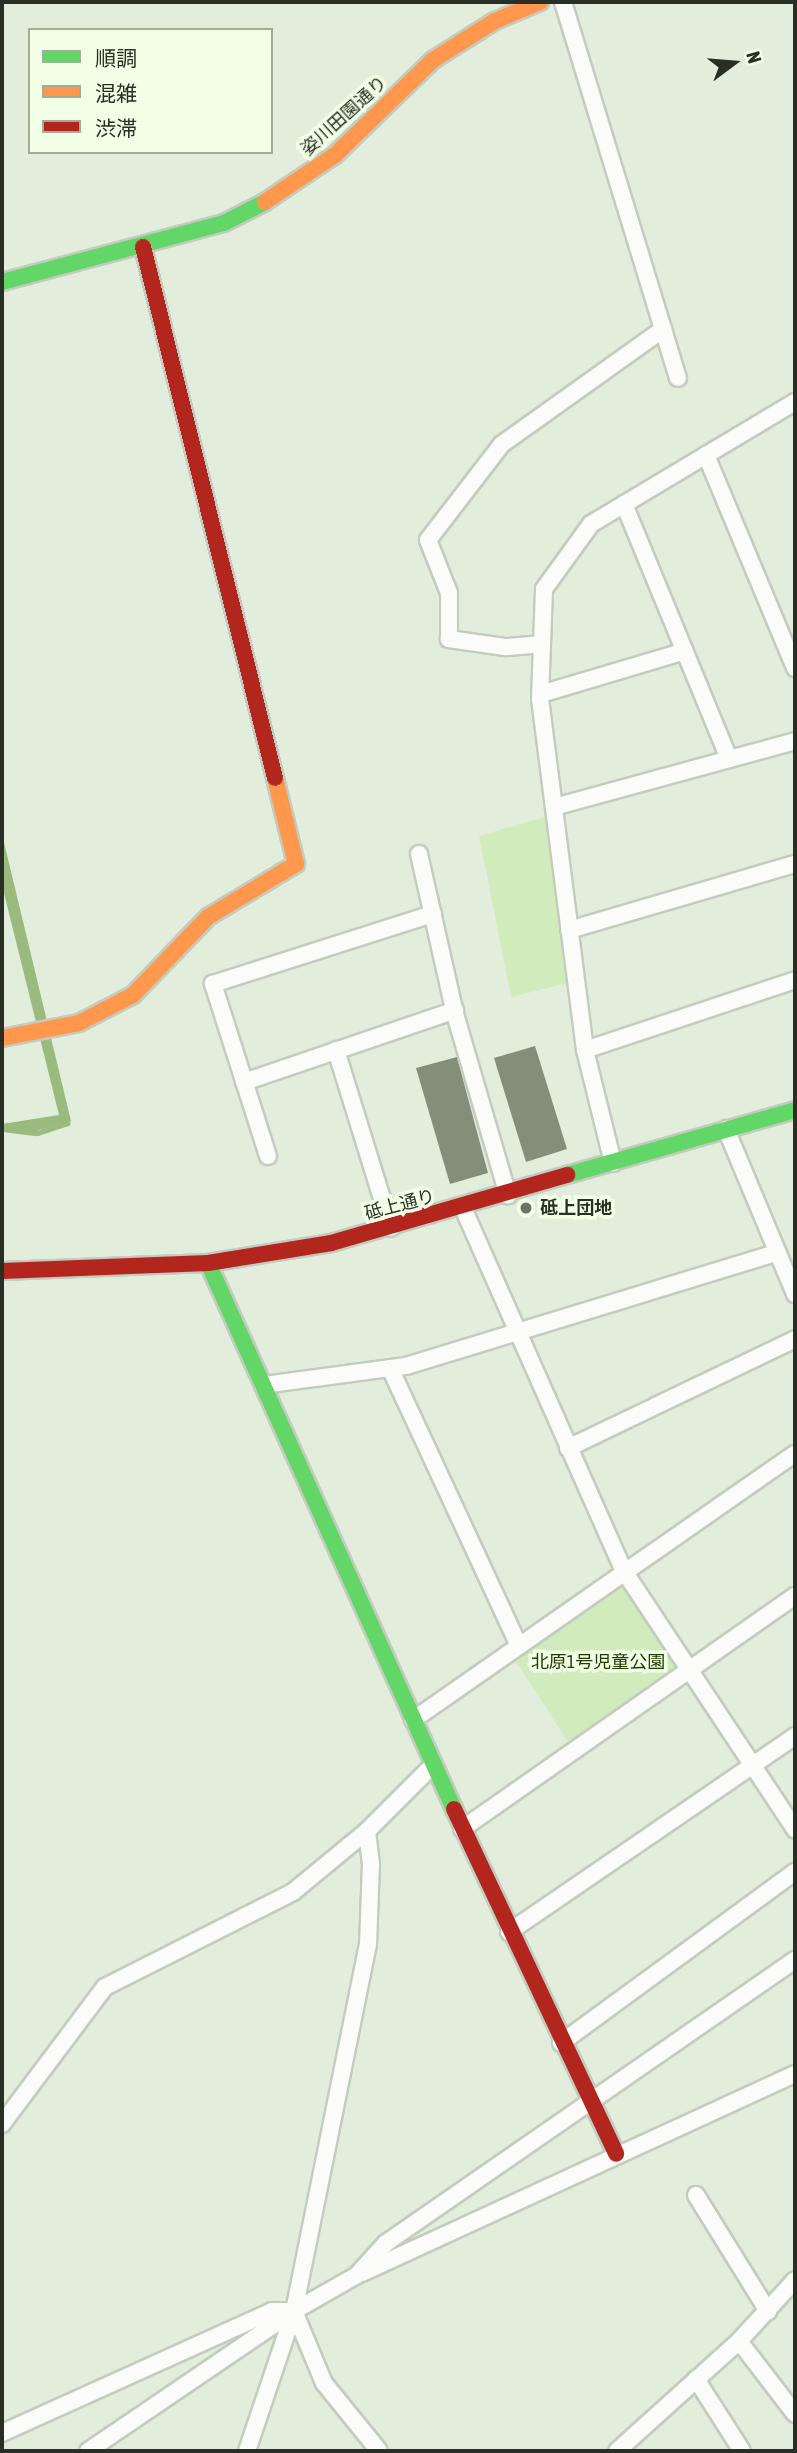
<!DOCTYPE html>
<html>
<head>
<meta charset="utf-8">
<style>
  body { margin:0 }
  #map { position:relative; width:797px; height:2453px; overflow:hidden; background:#e3eddc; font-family:"Asap Condensed","Noto Sans JP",sans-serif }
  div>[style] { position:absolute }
  .green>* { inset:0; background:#d1ebbc }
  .water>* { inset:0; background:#9aba7e }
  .stream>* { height:5px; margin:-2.5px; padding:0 2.5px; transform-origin:2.5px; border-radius:2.5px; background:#9aba7e }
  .building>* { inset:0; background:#848f7b }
  .roads { filter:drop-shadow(2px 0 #c4cbbf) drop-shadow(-2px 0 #c4cbbf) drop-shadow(0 2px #c4cbbf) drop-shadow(0 -2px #c4cbbf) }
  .street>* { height:16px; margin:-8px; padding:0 8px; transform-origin:8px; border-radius:8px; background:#fbfcfa }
  .fast>* { height:16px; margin:-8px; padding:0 8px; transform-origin:8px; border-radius:8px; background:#63d668 }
  .slow>* { height:16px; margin:-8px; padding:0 8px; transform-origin:8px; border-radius:8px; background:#ff974d }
  .jam>* { height:16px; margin:-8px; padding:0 8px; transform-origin:8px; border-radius:8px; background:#b3261e }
  .dots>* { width:19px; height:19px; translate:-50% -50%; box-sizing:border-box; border:4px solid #f1ffe7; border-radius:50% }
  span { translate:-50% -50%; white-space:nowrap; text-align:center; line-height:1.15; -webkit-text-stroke:7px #f1ffe7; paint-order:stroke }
  .street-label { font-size:18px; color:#292f24 }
  .poi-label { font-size:18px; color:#292f24; font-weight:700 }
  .left { translate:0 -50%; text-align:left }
  .park-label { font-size:18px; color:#233c01 }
  .frame { position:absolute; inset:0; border:4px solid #292f24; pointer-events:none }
  .legend { position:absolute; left:28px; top:28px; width:245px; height:126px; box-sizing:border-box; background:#f1ffe7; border:2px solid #a1ac99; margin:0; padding:9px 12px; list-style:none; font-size:21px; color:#292f24 }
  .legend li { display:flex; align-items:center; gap:14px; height:35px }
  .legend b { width:35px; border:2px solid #a1ac99 }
  .north { position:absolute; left:699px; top:28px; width:70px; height:70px; -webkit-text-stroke:5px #f1ffe7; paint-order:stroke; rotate:74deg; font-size:19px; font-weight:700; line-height:28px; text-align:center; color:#292f24 }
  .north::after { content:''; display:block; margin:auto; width:24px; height:32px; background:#292f24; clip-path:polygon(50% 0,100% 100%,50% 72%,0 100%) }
</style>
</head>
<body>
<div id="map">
  <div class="green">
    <i style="clip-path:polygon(555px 814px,576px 981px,511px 997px,479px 836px)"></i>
    <i style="clip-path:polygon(624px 1571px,688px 1672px,574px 1751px,510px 1652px)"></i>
  </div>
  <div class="water">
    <i style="clip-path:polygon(2px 834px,71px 1121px,36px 1131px,2px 1131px,2px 1124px,59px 1115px,2px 885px)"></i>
  </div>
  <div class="stream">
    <i style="left:2px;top:1129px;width:35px;rotate:7deg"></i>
    <i style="left:37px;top:1133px;width:32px;rotate:-18deg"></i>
    <i style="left:67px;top:1123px;width:6px;rotate:-99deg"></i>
  </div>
  <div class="building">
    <i style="clip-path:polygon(535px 1046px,567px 1149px,526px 1162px,494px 1058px)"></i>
    <i style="clip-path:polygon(457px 1057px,488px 1173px,450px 1184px,416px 1068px)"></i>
  </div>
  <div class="roads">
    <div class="street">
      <i style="left:563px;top:2px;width:393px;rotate:73deg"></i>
      <i style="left:706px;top:455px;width:231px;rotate:67.3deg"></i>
      <i style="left:624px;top:504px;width:276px;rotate:67.6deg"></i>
      <i style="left:542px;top:644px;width:37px;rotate:175deg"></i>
      <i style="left:505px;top:647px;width:57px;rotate:-171.9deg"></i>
      <i style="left:449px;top:639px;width:46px;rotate:-90deg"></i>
      <i style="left:449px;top:593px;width:57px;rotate:-111.6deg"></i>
      <i style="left:428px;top:540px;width:121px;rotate:-52.4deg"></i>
      <i style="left:502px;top:444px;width:198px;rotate:-35.5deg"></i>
      <i style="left:541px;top:694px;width:150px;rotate:-16.6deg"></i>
      <i style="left:554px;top:807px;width:250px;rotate:-15.3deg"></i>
      <i style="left:419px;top:854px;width:164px;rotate:77.3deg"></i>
      <i style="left:455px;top:1014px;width:189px;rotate:73.7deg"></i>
      <i style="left:569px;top:930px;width:235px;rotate:-16.3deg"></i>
      <i style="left:336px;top:1050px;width:186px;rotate:72.8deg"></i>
      <i style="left:585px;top:1050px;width:221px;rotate:-18.4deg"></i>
      <i style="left:244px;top:1082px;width:223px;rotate:-18.8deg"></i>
      <i style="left:726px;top:1129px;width:179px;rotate:67.3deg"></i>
      <i style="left:268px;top:1156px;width:181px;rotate:-107.7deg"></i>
      <i style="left:213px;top:984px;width:231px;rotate:-17.7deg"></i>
      <i style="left:613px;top:1163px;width:116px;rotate:-103.9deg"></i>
      <i style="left:585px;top:1050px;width:354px;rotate:-97.3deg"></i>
      <i style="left:540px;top:699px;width:110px;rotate:-87.9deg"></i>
      <i style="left:544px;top:589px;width:80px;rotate:-54.1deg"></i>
      <i style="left:591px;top:524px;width:238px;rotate:-30.9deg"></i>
      <i style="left:463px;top:1208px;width:397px;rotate:66.1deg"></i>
      <i style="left:624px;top:1571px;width:310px;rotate:56.5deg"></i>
      <i style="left:390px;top:1368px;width:306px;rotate:65.1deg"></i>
      <i style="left:263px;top:1385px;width:144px;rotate:-7.6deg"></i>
      <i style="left:406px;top:1366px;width:387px;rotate:-17deg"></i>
      <i style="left:568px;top:1448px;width:252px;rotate:-25.6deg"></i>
      <i style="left:413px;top:1720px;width:465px;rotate:-34.9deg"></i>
      <i style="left:462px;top:1829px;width:406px;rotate:-35deg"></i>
      <i style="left:509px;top:1932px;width:347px;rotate:-34.4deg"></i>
      <i style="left:561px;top:2043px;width:290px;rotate:-36.2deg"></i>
      <i style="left:2px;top:2124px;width:171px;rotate:-53.1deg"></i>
      <i style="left:105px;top:1987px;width:211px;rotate:-26.8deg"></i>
      <i style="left:293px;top:1892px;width:96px;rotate:-39.5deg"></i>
      <i style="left:367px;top:1831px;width:93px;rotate:-45deg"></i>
      <i style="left:696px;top:2195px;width:137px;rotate:58.2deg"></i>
      <i style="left:362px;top:2273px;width:477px;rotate:-24.7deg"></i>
      <i style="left:294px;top:2311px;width:78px;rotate:67.4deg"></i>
      <i style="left:324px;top:2383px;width:87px;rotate:51deg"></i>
      <i style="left:739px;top:2341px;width:92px;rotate:52.5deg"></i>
      <i style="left:696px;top:2379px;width:85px;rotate:57.4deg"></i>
      <i style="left:2px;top:2433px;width:296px;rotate:-24.3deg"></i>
      <i style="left:272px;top:2311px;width:22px"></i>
      <i style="left:88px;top:2451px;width:249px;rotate:-34.2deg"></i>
      <i style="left:294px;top:2311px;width:73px;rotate:-29.7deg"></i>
      <i style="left:357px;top:2275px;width:43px;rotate:-47.8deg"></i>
      <i style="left:386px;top:2243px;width:497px;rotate:-34.7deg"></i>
      <i style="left:247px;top:2451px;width:148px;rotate:-71.4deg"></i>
      <i style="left:294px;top:2311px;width:373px;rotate:-78.6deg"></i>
      <i style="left:368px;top:1945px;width:81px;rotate:-87.9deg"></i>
      <i style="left:371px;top:1864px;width:33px;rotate:-97deg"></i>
      <i style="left:617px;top:2451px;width:164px;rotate:-42deg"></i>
      <i style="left:739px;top:2341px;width:83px;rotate:-47.4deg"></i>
    </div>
    <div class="fast">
      <i style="left:2px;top:282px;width:230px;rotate:-14.9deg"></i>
      <i style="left:224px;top:223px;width:46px;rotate:-27.1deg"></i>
      <i style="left:567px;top:1175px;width:237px;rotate:-15.9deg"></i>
      <i style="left:208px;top:1263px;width:599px;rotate:65.75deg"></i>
    </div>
    <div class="slow">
      <i style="left:265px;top:202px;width:84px;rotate:-33.9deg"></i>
      <i style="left:335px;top:155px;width:136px;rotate:-44.1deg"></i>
      <i style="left:433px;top:60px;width:73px;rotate:-32.2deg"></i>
      <i style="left:495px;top:21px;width:49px;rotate:-22.9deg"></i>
      <i style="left:2px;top:1038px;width:78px;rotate:-11deg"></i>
      <i style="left:79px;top:1023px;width:61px;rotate:-27.4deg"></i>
      <i style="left:133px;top:995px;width:108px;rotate:-46.1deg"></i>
      <i style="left:208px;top:917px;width:103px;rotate:-31.1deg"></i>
      <i style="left:296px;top:864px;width:89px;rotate:-103.7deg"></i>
    </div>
    <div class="jam">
      <i style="left:143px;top:247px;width:547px;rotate:76.04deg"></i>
      <i style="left:2px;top:1271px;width:206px;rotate:-2.2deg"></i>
      <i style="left:208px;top:1263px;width:125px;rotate:-9.2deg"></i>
      <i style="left:331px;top:1243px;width:246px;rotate:-16.1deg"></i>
      <i style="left:454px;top:1809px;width:381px;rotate:64.8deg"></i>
    </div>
  </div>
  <div class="dots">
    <i style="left:526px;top:1208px;background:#6a7264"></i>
  </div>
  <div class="street-label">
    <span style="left:344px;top:116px;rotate:-42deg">姿川田園通り</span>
    <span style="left:400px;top:1205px;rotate:-15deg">砥上通り</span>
  </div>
  <div class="poi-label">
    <span class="left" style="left:540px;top:1208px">砥上団地</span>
  </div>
  <div class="park-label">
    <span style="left:598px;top:1662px">北原1号児童公園</span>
  </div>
  <div class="frame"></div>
  <ul class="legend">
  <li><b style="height:9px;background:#63d668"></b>順調</li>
  <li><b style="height:9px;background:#ff974d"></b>混雑</li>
  <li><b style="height:9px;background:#b3261e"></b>渋滞</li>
  </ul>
  <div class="north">N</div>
</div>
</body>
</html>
